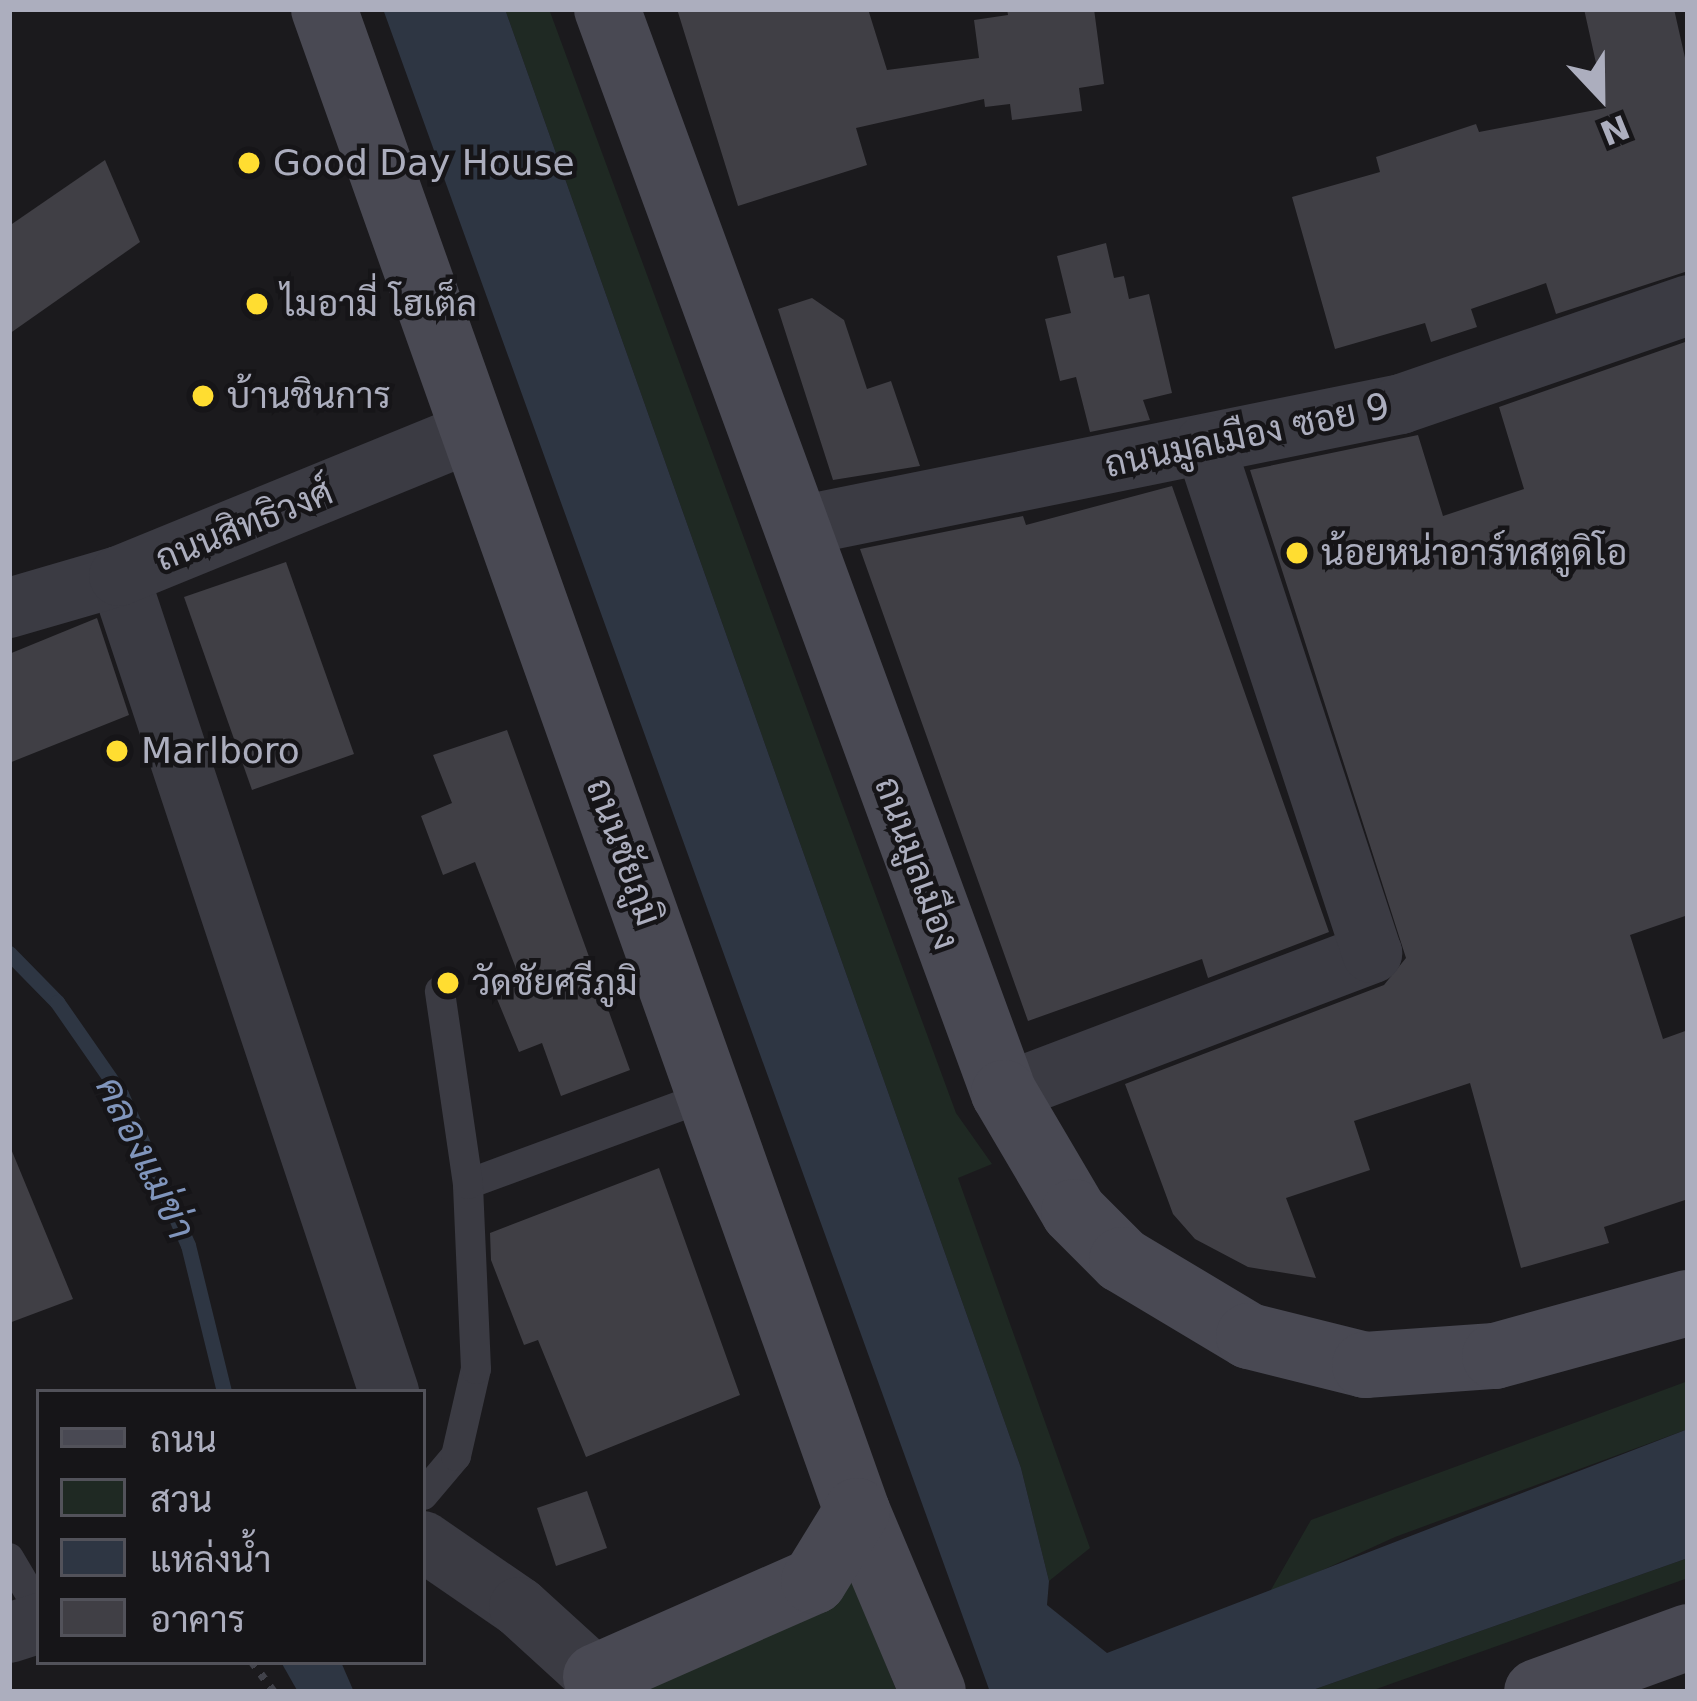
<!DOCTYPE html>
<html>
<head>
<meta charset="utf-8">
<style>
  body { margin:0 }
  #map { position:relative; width:1697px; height:1701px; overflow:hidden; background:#1b1a1d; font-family:"DejaVu Sans",Sarabun,sans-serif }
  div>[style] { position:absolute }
  .green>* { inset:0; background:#1f2923 }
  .water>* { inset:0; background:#2e3643 }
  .stream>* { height:15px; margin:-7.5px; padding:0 7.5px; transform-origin:7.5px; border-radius:7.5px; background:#2e3643 }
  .building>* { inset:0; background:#403f45 }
  .path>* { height:8px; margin-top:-4px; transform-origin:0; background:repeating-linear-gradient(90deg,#41424a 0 6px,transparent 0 15px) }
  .service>* { height:30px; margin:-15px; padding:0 15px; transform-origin:15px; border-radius:15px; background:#3b3b43 }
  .minor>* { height:60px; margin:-30px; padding:0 30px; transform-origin:30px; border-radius:30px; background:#3b3b43 }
  .secondary>* { height:66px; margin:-33px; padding:0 33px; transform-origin:33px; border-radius:33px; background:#494953 }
  .dots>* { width:33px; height:33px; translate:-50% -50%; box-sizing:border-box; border:6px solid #161518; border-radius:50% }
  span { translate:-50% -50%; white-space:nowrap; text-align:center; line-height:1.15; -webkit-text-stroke:9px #161518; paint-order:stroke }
  .poi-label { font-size:36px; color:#acaebe }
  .left { translate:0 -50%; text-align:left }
  .street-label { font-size:36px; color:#acaebe }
  .water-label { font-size:39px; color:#8095bc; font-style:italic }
  .frame { position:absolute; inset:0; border:12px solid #acaebe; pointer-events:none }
  .legend { position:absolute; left:36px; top:1389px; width:390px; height:276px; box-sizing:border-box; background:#161518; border:3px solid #52525a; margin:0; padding:15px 21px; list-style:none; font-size:36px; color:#acaebe }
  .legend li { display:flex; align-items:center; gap:24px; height:60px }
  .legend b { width:60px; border:3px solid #52525a }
  .north { position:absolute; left:1541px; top:36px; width:120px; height:120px; -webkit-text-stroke:9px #161518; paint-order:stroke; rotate:158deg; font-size:33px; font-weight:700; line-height:48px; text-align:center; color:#acaebe }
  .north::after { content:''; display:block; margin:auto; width:42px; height:54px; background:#acaebe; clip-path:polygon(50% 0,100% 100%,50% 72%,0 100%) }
</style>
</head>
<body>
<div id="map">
  <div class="green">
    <i style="clip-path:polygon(505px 9px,549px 9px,956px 1113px,992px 1164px,958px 1178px,1090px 1548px,1049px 1581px,1021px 1468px)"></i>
    <i style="clip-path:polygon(1688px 1381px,1688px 1429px,1395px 1537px,1268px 1595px,1311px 1520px)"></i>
    <i style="clip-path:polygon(1688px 1558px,1688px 1578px,1368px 1692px,1307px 1692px)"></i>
    <i style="clip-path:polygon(848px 1569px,897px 1692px,649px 1692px,631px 1682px)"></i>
  </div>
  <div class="water">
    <i style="clip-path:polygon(383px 9px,505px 9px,1021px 1468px,1049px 1581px,1047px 1605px,1107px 1653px,1688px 1429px,1688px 1558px,1307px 1692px,990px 1692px)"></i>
    <i style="clip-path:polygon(281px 1662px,341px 1662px,354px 1692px,298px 1692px)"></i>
  </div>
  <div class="stream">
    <i style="left:9px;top:953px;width:69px;rotate:45.6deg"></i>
    <i style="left:57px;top:1002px;width:112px;rotate:55.2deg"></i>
    <i style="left:121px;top:1094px;width:165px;rotate:66.1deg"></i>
    <i style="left:188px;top:1245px;width:151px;rotate:76.2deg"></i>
  </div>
  <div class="building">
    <i style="clip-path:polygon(677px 9px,868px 9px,887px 70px,979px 58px,974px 20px,1008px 15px,1007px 9px,1094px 9px,1104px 84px,1079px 88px,1082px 111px,1012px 120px,1010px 104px,985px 107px,984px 99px,856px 128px,867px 165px,738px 206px)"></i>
    <i style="clip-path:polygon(1584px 9px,1674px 9px,1688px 71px,1688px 271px,1556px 314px,1546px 283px,1471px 309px,1477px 327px,1431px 342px,1425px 323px,1335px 349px,1292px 197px,1380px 172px,1376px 157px,1476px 124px,1479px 132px,1606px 108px)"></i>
    <i style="clip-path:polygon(105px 160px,140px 242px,9px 334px,9px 226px)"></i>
    <i style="clip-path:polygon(1106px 243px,1114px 278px,1124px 276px,1129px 299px,1149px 294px,1172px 393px,1143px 400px,1150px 420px,1090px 432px,1076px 377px,1060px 381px,1045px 319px,1071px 313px,1057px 256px)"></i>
    <i style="clip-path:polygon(812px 298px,844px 320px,867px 389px,891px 381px,920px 466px,833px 480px,778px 309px)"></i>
    <i style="clip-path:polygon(1688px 341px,1688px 915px,1630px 935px,1663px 1039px,1688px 1030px,1688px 1199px,1604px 1227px,1609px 1243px,1521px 1268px,1470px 1083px,1354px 1121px,1370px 1170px,1286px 1198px,1316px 1278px,1248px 1267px,1195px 1239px,1173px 1214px,1125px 1084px,1384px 985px,1406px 958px,1250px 470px,1418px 435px,1443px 516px,1524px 489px,1499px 407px)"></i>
    <i style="clip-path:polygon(1172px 486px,1329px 932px,1208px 978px,1202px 959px,1028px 1021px,860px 549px,1023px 516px,1026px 525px)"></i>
    <i style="clip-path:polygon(286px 562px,354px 754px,252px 790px,184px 597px)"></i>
    <i style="clip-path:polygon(97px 618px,129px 715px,9px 763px,9px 654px)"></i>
    <i style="clip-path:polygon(507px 730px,630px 1070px,561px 1096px,542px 1043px,519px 1052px,495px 994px,522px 984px,475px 862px,443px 875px,421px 816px,452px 803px,433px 755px)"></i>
    <i style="clip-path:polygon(9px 1144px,73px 1299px,9px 1323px)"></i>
    <i style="clip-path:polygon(659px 1168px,740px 1395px,586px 1457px,538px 1340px,524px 1345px,491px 1260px,490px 1233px)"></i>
    <i style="clip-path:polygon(587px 1491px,607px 1548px,556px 1566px,537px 1508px)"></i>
  </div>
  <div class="path">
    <i style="left:252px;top:1662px;width:37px;rotate:54deg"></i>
  </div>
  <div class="service">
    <i style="left:468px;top:1184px;width:258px;rotate:-20.2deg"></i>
    <i style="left:423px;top:1495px;width:51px;rotate:-49.8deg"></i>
    <i style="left:456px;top:1456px;width:89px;rotate:-77.1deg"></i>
    <i style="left:476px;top:1369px;width:185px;rotate:-92.5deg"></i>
    <i style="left:468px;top:1184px;width:195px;rotate:-98.3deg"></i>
    <i style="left:9px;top:1558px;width:59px;rotate:59.5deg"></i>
  </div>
  <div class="minor">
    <i style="left:795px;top:527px;width:618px;rotate:-11.47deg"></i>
    <i style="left:1401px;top:404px;width:304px;rotate:-19deg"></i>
    <i style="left:119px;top:576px;width:860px;rotate:71.69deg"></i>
    <i style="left:9px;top:608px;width:115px;rotate:-16.2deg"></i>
    <i style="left:119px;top:576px;width:383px;rotate:-22.2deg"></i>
    <i style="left:1004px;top:1093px;width:394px;rotate:-20.8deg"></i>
    <i style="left:1372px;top:953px;width:535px;rotate:-108.2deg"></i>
    <i style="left:423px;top:1541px;width:116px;rotate:34.5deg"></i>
    <i style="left:519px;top:1607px;width:104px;rotate:42.3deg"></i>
    <i style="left:9px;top:1633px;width:32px;rotate:-18deg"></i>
  </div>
  <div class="secondary">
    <i style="left:324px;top:9px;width:1594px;rotate:70.46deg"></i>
    <i style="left:857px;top:1511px;width:196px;rotate:67.2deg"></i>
    <i style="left:607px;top:9px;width:1154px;rotate:69.89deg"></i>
    <i style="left:1004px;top:1093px;width:138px;rotate:59.5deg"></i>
    <i style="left:1074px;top:1212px;width:68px;rotate:45deg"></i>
    <i style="left:1122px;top:1260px;width:148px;rotate:30.9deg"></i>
    <i style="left:1249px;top:1336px;width:120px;rotate:14deg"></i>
    <i style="left:1365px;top:1365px;width:130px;rotate:-4deg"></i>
    <i style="left:1495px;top:1356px;width:200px;rotate:-15.4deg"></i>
    <i style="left:596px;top:1677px;width:238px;rotate:-23.8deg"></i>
    <i style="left:814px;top:1581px;width:82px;rotate:-58.4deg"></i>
    <i style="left:1537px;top:1692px;width:161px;rotate:-20deg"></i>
  </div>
  <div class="dots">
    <i style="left:249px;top:163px;background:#ffdd31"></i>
    <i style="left:257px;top:304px;background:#ffdd31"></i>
    <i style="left:203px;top:396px;background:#ffdd31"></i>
    <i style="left:1297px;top:553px;background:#ffdd31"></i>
    <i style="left:117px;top:751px;background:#ffdd31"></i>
    <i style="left:448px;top:983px;background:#ffdd31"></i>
  </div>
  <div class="poi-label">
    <span class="left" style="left:273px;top:163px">Good Day House</span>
    <span class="left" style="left:281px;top:304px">ไมอามี่ โฮเต็ล</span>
    <span class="left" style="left:227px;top:396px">บ้านชินการ</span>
    <span class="left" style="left:1321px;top:553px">น้อยหน่าอาร์ทสตูดิโอ</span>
    <span class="left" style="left:141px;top:751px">Marlboro</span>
    <span class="left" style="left:472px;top:983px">วัดชัยศรีภูมิ</span>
  </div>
  <div class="street-label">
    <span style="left:1247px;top:435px;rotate:-12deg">ถนนมูลเมือง ซอย 9</span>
    <span style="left:244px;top:525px;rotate:-22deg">ถนนสิทธิวงศ์</span>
    <span style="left:624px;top:852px;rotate:70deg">ถนนชัยภูมิ</span>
    <span style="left:917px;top:863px;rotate:70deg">ถนนมูลเมือง</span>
  </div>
  <div class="water-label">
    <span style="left:145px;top:1158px;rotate:64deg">คลองแม่ข่า</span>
  </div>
  <div class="frame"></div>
  <ul class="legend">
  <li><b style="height:15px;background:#494953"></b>ถนน</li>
  <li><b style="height:33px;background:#1f2923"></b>สวน</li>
  <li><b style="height:33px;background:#2e3643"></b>แหล่งน้ำ</li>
  <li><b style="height:33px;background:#403f45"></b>อาคาร</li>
  </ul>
  <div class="north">N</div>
</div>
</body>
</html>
